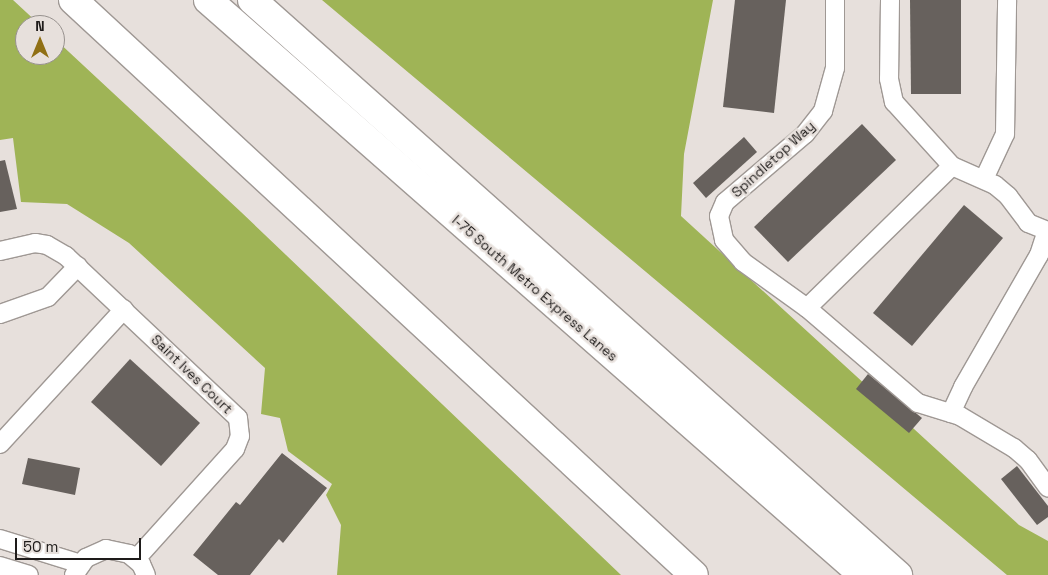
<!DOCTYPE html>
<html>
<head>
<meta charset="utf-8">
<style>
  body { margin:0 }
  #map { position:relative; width:1048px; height:575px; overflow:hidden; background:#e7e0dc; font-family:"Space Grotesk",sans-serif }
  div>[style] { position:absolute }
  .forest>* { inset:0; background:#9fb456 }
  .building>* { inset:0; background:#67615d }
  .roads { filter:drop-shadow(1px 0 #9f9894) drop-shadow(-1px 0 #9f9894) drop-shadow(0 1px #9f9894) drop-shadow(0 -1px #9f9894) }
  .street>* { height:18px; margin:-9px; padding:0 9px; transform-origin:9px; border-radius:9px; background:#fff }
  .highway>* { height:28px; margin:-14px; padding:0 14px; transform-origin:14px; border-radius:14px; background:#fff }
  span { translate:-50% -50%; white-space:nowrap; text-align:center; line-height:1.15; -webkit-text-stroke:5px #e7e0dc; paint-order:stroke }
  .street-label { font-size:14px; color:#1e1b1a }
  .north { position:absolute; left:15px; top:15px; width:50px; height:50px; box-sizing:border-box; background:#e7e0dc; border:1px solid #97918e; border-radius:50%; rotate:0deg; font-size:14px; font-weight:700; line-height:20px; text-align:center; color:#1e1b1a }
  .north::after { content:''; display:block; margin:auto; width:18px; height:22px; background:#907015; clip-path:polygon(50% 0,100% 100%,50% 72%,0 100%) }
  .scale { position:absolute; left:15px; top:538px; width:126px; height:22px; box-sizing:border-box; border:2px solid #1e1b1a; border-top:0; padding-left:6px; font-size:15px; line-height:18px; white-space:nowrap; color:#1e1b1a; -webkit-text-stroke:4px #e7e0dc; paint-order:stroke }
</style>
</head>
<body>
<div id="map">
  <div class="forest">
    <i style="clip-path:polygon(0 0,13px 0,40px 25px,25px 25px,25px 55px,55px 55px,55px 39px,241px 212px,621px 575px,337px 575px,341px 525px,326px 495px,332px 484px,288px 451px,280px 418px,261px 414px,265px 368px,129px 243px,67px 204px,21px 202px,13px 138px,0 140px)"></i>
    <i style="clip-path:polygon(322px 0,713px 0,684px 154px,681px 216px,1019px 525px,1048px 541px,1048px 575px,1007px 575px)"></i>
  </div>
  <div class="building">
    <i style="clip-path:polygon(735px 0,786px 0,774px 113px,723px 107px)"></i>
    <i style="clip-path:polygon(910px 0,961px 0,961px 94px,911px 94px)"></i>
    <i style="clip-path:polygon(862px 124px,896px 160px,788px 262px,754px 227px)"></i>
    <i style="clip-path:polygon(744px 137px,757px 152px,706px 198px,693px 183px)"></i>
    <i style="clip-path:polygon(5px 160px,17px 209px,0 212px,0 161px)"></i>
    <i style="clip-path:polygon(964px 205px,1003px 238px,912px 346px,873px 313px)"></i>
    <i style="clip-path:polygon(130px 359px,200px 423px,161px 466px,91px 402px)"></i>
    <i style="clip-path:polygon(868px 374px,922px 418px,909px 433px,856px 389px)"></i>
    <i style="clip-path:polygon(282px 453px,327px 488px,283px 543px,279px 539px,250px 575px,218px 575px,193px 555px,236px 502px,240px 505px)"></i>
    <i style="clip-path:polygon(28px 458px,80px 468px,75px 495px,22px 484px)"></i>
    <i style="clip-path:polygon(1017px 466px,1048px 506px,1048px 517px,1037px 525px,1001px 479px)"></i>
  </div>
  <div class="roads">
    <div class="street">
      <i style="left:835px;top:0;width:68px;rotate:90deg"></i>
      <i style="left:835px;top:68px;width:45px;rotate:105.6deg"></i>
      <i style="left:823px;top:111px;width:29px;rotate:128deg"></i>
      <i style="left:805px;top:134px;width:105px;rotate:139.6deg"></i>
      <i style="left:725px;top:202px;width:15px;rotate:113deg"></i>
      <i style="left:719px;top:216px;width:25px;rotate:78deg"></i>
      <i style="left:724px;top:240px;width:29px;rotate:49deg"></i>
      <i style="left:743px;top:262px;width:79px;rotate:35.7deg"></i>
      <i style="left:807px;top:308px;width:146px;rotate:40.6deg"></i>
      <i style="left:918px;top:403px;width:44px;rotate:17.2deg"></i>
      <i style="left:960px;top:416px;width:63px;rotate:30.7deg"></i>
      <i style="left:1014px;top:448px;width:18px;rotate:41deg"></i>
      <i style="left:1028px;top:460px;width:34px;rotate:54deg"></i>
      <i style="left:890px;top:0;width:79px;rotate:90.7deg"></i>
      <i style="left:889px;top:79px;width:24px;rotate:78deg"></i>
      <i style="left:894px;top:102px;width:86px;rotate:47.8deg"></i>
      <i style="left:952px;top:166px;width:47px;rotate:23.8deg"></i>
      <i style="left:995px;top:185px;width:17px;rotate:40deg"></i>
      <i style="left:1008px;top:196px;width:34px;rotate:53deg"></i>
      <i style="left:1028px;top:223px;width:22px;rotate:22deg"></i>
      <i style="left:984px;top:179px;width:50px;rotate:-65deg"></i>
      <i style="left:1005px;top:134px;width:134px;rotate:-89.1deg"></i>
      <i style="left:0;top:251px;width:36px;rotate:-13deg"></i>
      <i style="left:35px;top:243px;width:12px;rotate:9deg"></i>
      <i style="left:47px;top:245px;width:22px;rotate:30deg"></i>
      <i style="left:66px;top:256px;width:236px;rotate:43.3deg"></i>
      <i style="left:238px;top:418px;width:18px;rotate:84deg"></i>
      <i style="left:240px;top:436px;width:14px;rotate:111deg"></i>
      <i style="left:235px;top:449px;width:148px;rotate:132deg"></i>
      <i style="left:807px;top:308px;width:203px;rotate:-44.4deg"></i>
      <i style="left:0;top:314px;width:51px;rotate:-19.5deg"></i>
      <i style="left:48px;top:297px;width:43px;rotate:-45.9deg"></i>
      <i style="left:951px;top:413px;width:29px;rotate:-65deg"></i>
      <i style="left:963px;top:387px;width:152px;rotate:-60.1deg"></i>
      <i style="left:1039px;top:255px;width:25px;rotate:-72deg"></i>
      <i style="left:0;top:444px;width:183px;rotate:-47.4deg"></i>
      <i style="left:0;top:539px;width:85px;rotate:17.2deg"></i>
      <i style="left:0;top:566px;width:30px;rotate:17deg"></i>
      <i style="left:74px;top:575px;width:21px;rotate:-55deg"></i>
      <i style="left:86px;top:558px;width:22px;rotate:-24deg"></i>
      <i style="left:106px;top:549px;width:24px;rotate:12deg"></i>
      <i style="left:129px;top:554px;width:16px;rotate:40deg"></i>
      <i style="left:141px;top:564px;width:12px;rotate:66deg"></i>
    </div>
    <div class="highway">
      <i style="left:73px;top:0;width:846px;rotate:42.8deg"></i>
      <i style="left:208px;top:0;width:872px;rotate:41.28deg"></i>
      <i style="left:252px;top:0;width:865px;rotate:41.67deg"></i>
    </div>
  </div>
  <div class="street-label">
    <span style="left:773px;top:159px;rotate:-42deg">Spindletop Way</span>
    <span style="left:535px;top:288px;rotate:41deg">I-75 South Metro Express Lanes</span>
    <span style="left:192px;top:374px;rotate:44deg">Saint Ives Court</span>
  </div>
  <div class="north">N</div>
  <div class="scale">50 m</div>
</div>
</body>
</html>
